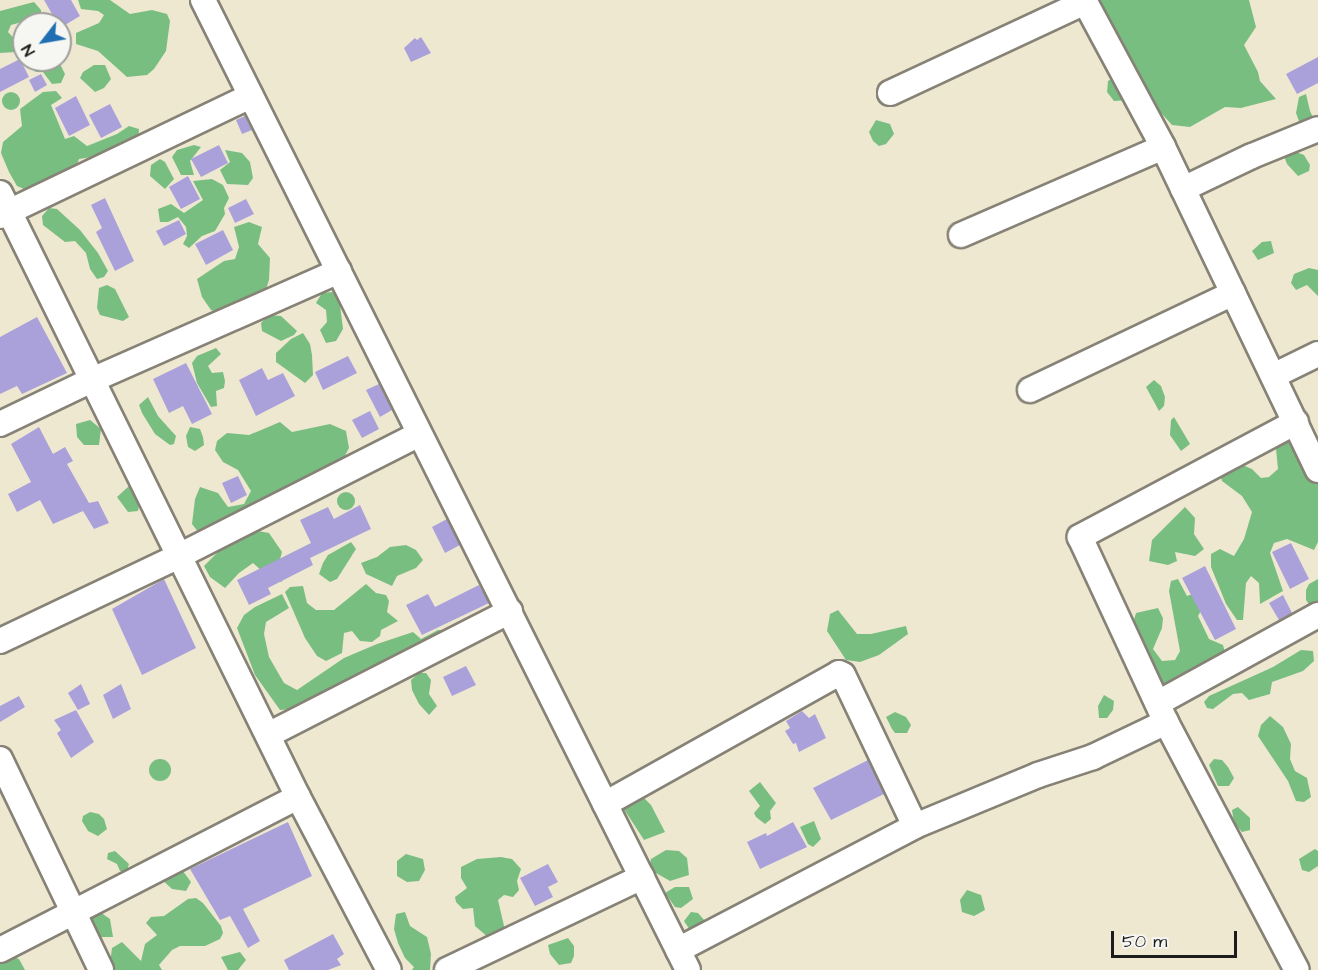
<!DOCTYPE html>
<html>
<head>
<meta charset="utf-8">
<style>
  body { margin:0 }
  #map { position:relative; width:1318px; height:970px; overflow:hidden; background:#efe8d1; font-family:"Architects Daughter",sans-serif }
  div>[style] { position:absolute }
  .forest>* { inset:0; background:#79be81 }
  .round { border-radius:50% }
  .building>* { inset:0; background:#aba1da }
  .roads { filter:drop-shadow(2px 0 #868276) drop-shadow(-2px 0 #868276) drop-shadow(0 2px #868276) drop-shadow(0 -2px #868276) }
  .minor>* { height:24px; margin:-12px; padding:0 12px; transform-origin:12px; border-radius:12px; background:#fff }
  span { translate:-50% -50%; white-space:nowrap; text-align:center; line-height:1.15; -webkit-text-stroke:4.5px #f6f6f2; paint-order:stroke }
  .north { position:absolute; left:12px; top:12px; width:60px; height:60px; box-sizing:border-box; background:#f6f6f2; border:2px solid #9f9f9c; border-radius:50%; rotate:239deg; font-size:16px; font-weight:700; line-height:24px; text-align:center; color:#1c1c1c }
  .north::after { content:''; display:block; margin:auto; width:21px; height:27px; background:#1f6fb2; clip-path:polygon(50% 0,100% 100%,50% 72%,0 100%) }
  .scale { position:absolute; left:1111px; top:931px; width:126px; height:27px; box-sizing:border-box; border:3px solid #1c1c1c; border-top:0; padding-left:8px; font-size:18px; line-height:21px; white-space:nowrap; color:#1c1c1c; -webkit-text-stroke:4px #f6f6f2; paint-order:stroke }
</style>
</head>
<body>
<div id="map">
  <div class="forest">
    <i style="clip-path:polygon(78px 0,110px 0,130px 14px,152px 10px,167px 14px,170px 21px,166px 51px,154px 69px,147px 75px,127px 77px,98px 51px,76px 44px,76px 33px,99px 23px,104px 15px,98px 11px,81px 9px)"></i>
    <i style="clip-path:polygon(1080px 0,1249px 0,1256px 27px,1244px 45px,1258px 72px,1260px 81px,1276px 99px,1241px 108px,1225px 107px,1190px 127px,1172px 125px,1154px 105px,1132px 100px,1114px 101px,1107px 92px,1108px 81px,1123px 72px,1128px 61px,1092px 45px,1080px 22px)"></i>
    <i style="clip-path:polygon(34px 2px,41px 10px,41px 17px,11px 25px,8px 32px,21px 46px,16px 52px,0 53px,0 11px)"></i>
    <i style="clip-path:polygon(29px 60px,58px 60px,65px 74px,61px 83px,52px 84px,43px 72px,36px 72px,29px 66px)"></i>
    <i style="clip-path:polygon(94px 65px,105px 65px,111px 79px,104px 88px,95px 92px,80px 78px,83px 72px)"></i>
    <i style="clip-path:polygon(56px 91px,62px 98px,51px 105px,65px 139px,74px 136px,87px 146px,117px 134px,129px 126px,139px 129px,138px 143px,105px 155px,79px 159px,75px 170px,31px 192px,17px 186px,9px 172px,1px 153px,3px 142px,22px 126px,20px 109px,43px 92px)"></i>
    <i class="round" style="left:2px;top:92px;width:18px;height:18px"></i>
    <i style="clip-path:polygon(1306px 94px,1310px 111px,1317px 126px,1300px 124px,1296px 113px,1299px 97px)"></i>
    <i style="clip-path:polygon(876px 120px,890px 124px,894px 134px,886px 144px,879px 146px,873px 141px,869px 132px)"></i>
    <i style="clip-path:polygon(194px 145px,201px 147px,190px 161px,194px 175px,181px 175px,172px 157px,177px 150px)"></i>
    <i style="clip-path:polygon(225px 150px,242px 153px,250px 162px,253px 178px,248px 185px,227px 184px,220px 170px,230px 162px)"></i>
    <i style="clip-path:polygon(1291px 150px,1304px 155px,1310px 165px,1309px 171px,1298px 176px,1287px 164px,1282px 151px)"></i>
    <i style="clip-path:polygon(160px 159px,165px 162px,174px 179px,165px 189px,150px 176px,151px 165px)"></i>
    <i style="clip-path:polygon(212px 179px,223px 185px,229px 198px,224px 208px,225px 214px,215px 231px,202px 236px,189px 248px,183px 244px,187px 236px,186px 227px,178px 217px,168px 222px,160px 222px,158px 209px,171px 204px,184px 213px,203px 200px,193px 181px)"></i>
    <i style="clip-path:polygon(49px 208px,57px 209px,80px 230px,98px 253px,108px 271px,104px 277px,97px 279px,90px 269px,86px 253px,75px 241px,65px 242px,43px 225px,42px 216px)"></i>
    <i style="clip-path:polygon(249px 222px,262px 227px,258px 244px,270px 258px,269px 280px,263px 298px,226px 315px,211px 310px,202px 297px,197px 279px,224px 261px,235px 259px,239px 247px,234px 227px)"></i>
    <i style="clip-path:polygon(1271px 241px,1274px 253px,1258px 260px,1252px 251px,1262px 242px)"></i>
    <i style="clip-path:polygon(1309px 268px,1318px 270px,1318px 296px,1307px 285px,1296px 290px,1291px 283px,1294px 274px)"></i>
    <i style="clip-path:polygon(107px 285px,115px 289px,129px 317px,123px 321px,100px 315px,97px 308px,99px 288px)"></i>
    <i style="clip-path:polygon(333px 292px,339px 297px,343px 329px,336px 341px,326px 343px,320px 330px,327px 322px,326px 310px,316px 303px,322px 293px)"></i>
    <i style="clip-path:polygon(269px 315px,281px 316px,297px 331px,294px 335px,281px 341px,262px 331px,261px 323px)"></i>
    <i style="clip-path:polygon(303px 333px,310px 344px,312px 355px,313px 375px,305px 383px,276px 362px,276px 353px,291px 339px)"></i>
    <i style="clip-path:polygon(216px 348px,221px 354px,208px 366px,212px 373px,223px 372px,225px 381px,224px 388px,216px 391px,217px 406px,211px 407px,197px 383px,192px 363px,197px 356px)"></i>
    <i style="clip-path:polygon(1154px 380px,1161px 386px,1165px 397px,1164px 406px,1159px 411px,1146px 387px)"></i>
    <i style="clip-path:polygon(148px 397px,158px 416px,176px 436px,174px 444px,170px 445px,155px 434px,142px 413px,139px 405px)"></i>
    <i style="clip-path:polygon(1174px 417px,1190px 444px,1181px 451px,1170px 435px,1171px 420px)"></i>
    <i style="clip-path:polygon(90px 420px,101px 429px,99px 445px,84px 445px,77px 437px,76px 424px)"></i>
    <i style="clip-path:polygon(280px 422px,292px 432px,330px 424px,346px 431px,349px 448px,340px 465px,199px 533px,192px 524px,195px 499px,200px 487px,218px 493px,228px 507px,244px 504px,251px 491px,238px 470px,223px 462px,215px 450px,217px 441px,227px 433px,249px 435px)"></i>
    <i style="clip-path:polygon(190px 427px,200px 429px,203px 437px,204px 445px,195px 451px,188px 447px,186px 436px)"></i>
    <i style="clip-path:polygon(1293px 435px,1318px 474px,1318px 542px,1314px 550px,1287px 539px,1274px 543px,1270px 553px,1283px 591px,1260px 604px,1259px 583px,1251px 576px,1246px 583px,1243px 620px,1237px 620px,1226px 604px,1211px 567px,1211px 554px,1220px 549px,1234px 556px,1244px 539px,1252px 512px,1242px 496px,1222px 481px,1219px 470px,1233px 461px,1252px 469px,1261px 478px,1269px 477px,1278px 469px,1276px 449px,1282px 440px)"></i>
    <i style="clip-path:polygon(129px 486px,137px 492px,140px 500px,138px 511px,128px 512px,117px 497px)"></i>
    <i class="round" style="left:337px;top:492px;width:18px;height:18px"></i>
    <i style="clip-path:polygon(1185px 507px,1195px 518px,1194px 534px,1204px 549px,1195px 556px,1175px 552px,1177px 561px,1168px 565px,1149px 561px,1152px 540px)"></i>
    <i style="clip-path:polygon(258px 531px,269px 533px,282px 552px,279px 563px,283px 574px,282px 582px,270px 578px,253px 563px,239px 573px,225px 588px,210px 577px,204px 566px,223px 547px)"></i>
    <i style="clip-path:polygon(351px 542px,356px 549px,337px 579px,330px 582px,319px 574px,323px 563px,328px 555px)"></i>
    <i style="clip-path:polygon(406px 545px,416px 550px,423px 560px,416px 568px,397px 576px,392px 586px,366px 574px,361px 563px,377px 557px,390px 547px)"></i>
    <i style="clip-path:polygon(1178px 579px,1187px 596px,1195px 593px,1202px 609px,1198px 616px,1209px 639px,1223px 645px,1229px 667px,1210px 671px,1200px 665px,1195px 673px,1170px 688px,1149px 672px,1133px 623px,1136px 613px,1158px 608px,1163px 618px,1162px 628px,1153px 649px,1162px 661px,1175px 660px,1180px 651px,1169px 591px,1171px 581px)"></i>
    <i style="clip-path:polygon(1318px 579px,1318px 631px,1311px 621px,1312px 609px,1306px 600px,1306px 590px,1309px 584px)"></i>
    <i style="clip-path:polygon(366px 584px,376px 593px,386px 595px,389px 601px,387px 612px,398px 621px,381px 630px,380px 636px,372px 642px,360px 641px,352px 631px,344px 633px,342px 653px,326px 661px,317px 656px,305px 638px,285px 592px,290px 587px,303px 586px,307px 603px,316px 610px,334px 610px)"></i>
    <i style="clip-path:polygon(282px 594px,289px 608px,266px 622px,264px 634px,269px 657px,284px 683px,297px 690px,344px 658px,377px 644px,413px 632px,421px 639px,438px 630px,446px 630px,294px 709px,280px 710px,255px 675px,237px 628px,244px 615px,255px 607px)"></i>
    <i style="clip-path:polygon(838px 610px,857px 634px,871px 634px,906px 626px,908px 634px,879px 655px,860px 662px,846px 660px,827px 631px,830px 614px)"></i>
    <i style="clip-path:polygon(1301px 650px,1313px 651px,1314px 661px,1303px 671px,1272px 682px,1270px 694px,1249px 700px,1242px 693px,1233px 694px,1213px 709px,1207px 708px,1204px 702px,1209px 696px,1273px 667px)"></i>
    <i style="clip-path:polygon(419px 673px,426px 673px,431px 680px,429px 694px,437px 706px,429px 715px,419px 704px,412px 690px,411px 680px)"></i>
    <i style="clip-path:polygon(1104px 695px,1114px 701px,1113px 710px,1107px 718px,1099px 718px,1098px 706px)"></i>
    <i style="clip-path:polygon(895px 712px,906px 717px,911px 725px,907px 733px,895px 733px,892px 729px,886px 717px)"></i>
    <i style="clip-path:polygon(1270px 716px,1283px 727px,1291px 744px,1290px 759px,1295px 771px,1307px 778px,1311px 797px,1304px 802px,1296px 801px,1288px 781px,1258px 736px,1261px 725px)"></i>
    <i style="clip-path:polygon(1214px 759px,1222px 760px,1228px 767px,1234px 778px,1229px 786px,1218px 786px,1209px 765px)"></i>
    <i class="round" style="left:149px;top:759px;width:22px;height:22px"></i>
    <i style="clip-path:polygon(760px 782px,776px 803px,770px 811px,771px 819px,765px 824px,756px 817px,754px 813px,760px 806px,749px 791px)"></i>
    <i style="clip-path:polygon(641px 795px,651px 805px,665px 832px,644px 840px,622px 806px)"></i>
    <i style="clip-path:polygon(1238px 807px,1250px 818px,1250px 830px,1242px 832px,1234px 823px,1232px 810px)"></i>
    <i style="clip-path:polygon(90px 812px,99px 814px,104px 819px,107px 829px,98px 836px,88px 831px,82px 821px,83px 816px)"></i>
    <i style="clip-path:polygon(814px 821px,821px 839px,813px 847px,808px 844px,800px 827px)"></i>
    <i style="clip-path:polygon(1315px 849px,1318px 851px,1318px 866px,1309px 872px,1302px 870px,1299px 859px)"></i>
    <i style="clip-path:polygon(666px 850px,679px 851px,687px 858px,689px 875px,670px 881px,649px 869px,651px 859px)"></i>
    <i style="clip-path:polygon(115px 851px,129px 864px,127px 871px,120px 871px,117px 864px,107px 859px,108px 853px)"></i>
    <i style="clip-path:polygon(406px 854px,423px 859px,425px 870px,419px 881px,407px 882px,397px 876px,397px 861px)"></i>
    <i style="clip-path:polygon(501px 857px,512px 859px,521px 869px,517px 881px,519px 890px,513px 897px,504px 895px,498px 900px,505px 930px,489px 938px,475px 926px,473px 908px,463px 909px,456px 902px,455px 897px,467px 888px,461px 878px,461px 867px,477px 859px)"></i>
    <i style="clip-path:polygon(177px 863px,191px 882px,186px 891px,172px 889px,157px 875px)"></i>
    <i style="clip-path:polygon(675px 887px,689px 887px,693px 899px,681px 908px,675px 907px,665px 893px)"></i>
    <i style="clip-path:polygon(967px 890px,981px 895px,985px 910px,974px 916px,962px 912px,960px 900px)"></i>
    <i style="clip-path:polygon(188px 899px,196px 898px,203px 903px,221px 926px,223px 933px,220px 939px,205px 946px,180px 946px,172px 950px,159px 965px,162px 970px,112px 970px,110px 963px,112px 948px,122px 942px,141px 961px,145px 944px,157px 935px,146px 923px,151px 917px,164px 916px)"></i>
    <i style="clip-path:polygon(100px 912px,110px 919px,113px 937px,101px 937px,91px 924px,91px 915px)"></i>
    <i style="clip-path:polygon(405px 912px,410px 926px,427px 937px,431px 954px,430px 970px,412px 970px,414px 967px,405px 958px,398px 943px,394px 929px,396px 914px)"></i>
    <i style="clip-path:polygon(691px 912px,698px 913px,706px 922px,690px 930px,684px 921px)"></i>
    <i style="clip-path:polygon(568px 938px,574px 946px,574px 956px,571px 963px,559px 965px,550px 954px,548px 945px)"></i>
    <i style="clip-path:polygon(240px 952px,246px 960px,238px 970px,228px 970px,221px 957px)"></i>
    <i style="clip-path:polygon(11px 956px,19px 959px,25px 970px,0 970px,0 959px)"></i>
  </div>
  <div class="building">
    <i style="clip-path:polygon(44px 0,71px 0,80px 16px,60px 28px)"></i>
    <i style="clip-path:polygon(421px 37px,431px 53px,411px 62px,404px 48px,415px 38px,417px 40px)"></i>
    <i style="clip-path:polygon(1318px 57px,1318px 83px,1297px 94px,1286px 74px)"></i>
    <i style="clip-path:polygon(20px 59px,29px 77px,0 92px,0 69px)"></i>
    <i style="clip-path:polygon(41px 74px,47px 85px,35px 92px,29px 80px)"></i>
    <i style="clip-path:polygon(76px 96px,90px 125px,69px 136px,55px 108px)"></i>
    <i style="clip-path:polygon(110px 104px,122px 127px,101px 138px,89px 115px)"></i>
    <i style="clip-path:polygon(245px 116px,252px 130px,242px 134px,236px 120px)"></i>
    <i style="clip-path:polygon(219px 145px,228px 163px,201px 177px,191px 159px)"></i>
    <i style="clip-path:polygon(188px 176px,200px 199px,181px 209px,169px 187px)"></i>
    <i style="clip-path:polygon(105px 198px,134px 261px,115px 271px,96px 232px,102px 228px,91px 205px)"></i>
    <i style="clip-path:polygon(246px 199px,254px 214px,235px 223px,228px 208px)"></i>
    <i style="clip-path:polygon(179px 220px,186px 234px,164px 246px,156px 231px)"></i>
    <i style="clip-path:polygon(223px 230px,233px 250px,206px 265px,195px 244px)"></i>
    <i style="clip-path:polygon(37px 317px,67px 373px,22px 394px,17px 386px,0 394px,0 337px)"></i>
    <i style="clip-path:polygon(348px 356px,357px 373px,323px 390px,315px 372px)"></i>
    <i style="clip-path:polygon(186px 363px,212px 414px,192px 424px,183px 406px,169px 413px,153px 379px)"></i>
    <i style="clip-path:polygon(262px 368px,268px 380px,283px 373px,295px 396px,256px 416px,239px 380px)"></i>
    <i style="clip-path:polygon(379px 384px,392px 410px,380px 417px,366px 390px)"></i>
    <i style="clip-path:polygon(370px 411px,379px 429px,362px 438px,352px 420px)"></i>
    <i style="clip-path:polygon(39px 427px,53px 454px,65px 447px,73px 461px,67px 464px,89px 503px,98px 501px,109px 523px,94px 529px,83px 511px,53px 524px,40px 500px,17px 512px,8px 494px,31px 482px,11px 444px)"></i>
    <i style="clip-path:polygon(238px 476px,247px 495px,231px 503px,222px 483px)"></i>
    <i style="clip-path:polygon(360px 505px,371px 529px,310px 558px,313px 565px,268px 588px,271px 594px,249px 605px,237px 580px,311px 543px,300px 520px,328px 507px,334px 519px)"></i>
    <i style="clip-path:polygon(447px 519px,460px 545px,445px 553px,432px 527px)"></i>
    <i style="clip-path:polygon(1291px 543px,1309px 579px,1290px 589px,1272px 552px)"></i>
    <i style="clip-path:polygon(1205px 566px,1236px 629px,1215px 640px,1182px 578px)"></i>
    <i style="clip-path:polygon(164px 579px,196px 648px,142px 675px,112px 609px)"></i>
    <i style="clip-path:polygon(479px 585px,489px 603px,422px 635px,406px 605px,428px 594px,435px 607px)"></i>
    <i style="clip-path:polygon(1283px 595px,1292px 613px,1279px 620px,1269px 603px)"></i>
    <i style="clip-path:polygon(466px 666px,476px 685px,452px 696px,443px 677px)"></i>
    <i style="clip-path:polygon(81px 684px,90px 704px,78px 710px,68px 693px)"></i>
    <i style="clip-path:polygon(121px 684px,131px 709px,113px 719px,103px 695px)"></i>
    <i style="clip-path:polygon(19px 696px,25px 707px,0 722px,0 706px)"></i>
    <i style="clip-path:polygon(76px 710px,94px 742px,71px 758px,57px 733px,61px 730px,54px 720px)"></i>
    <i style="clip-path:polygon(802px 711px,809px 718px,815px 714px,826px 738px,799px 752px,796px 743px,793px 744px,785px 731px,790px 728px,786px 721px)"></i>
    <i style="clip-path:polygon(868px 760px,884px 794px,831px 820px,813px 788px)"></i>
    <i style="clip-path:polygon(288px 822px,312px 876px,243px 909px,260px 941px,248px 948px,230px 916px,220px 920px,190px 869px)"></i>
    <i style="clip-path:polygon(793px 822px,807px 847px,760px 869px,747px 842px,766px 833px,767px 836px)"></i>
    <i style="clip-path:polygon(548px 864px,558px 882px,548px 887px,553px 897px,535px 906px,520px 878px)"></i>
    <i style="clip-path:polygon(333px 934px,344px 954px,337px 959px,341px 965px,328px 970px,289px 970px,284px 960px)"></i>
  </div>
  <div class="roads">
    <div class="minor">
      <i style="left:203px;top:0;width:1084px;rotate:63.43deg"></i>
      <i style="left:1084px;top:0;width:167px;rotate:61.7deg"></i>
      <i style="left:1163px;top:147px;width:358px;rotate:64.4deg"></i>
      <i style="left:890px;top:93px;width:215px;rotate:-25deg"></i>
      <i style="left:1183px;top:189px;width:76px;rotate:-25.6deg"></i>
      <i style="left:1252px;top:156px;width:71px;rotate:-22.2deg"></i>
      <i style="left:0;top:193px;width:674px;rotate:63.74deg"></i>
      <i style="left:298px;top:797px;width:195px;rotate:62.3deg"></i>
      <i style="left:0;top:216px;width:278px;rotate:-25.6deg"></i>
      <i style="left:961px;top:235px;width:220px;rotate:-23.5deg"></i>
      <i style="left:1273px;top:376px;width:50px;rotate:-26.1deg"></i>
      <i style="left:1030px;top:390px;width:225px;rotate:-25.5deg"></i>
      <i style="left:1296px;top:422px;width:245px;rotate:152deg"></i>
      <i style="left:1080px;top:537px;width:204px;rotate:65.1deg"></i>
      <i style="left:1166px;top:722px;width:280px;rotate:62.2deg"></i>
      <i style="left:0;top:424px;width:102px;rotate:-25.6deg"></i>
      <i style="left:92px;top:380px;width:270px;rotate:-23.8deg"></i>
      <i style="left:0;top:641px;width:198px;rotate:-25.4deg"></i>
      <i style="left:179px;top:556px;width:269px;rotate:-26.9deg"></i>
      <i style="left:1158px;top:703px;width:183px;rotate:-28.8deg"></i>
      <i style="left:268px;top:735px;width:272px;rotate:-27.1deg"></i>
      <i style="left:0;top:759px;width:234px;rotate:64.4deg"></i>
      <i style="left:605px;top:804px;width:268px;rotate:-29.2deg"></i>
      <i style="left:839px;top:673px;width:4px;rotate:27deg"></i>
      <i style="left:843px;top:675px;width:167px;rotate:64.5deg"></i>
      <i style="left:0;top:950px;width:335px;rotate:-27.2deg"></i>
      <i style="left:678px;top:950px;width:267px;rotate:-27.6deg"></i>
      <i style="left:915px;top:826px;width:133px;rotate:-22.5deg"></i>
      <i style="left:1038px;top:775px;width:58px;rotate:-18.1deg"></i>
      <i style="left:1093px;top:757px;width:81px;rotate:-25.6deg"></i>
      <i style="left:447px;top:970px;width:216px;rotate:-25.5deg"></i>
    </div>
  </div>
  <div class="north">N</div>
  <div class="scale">50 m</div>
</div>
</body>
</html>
